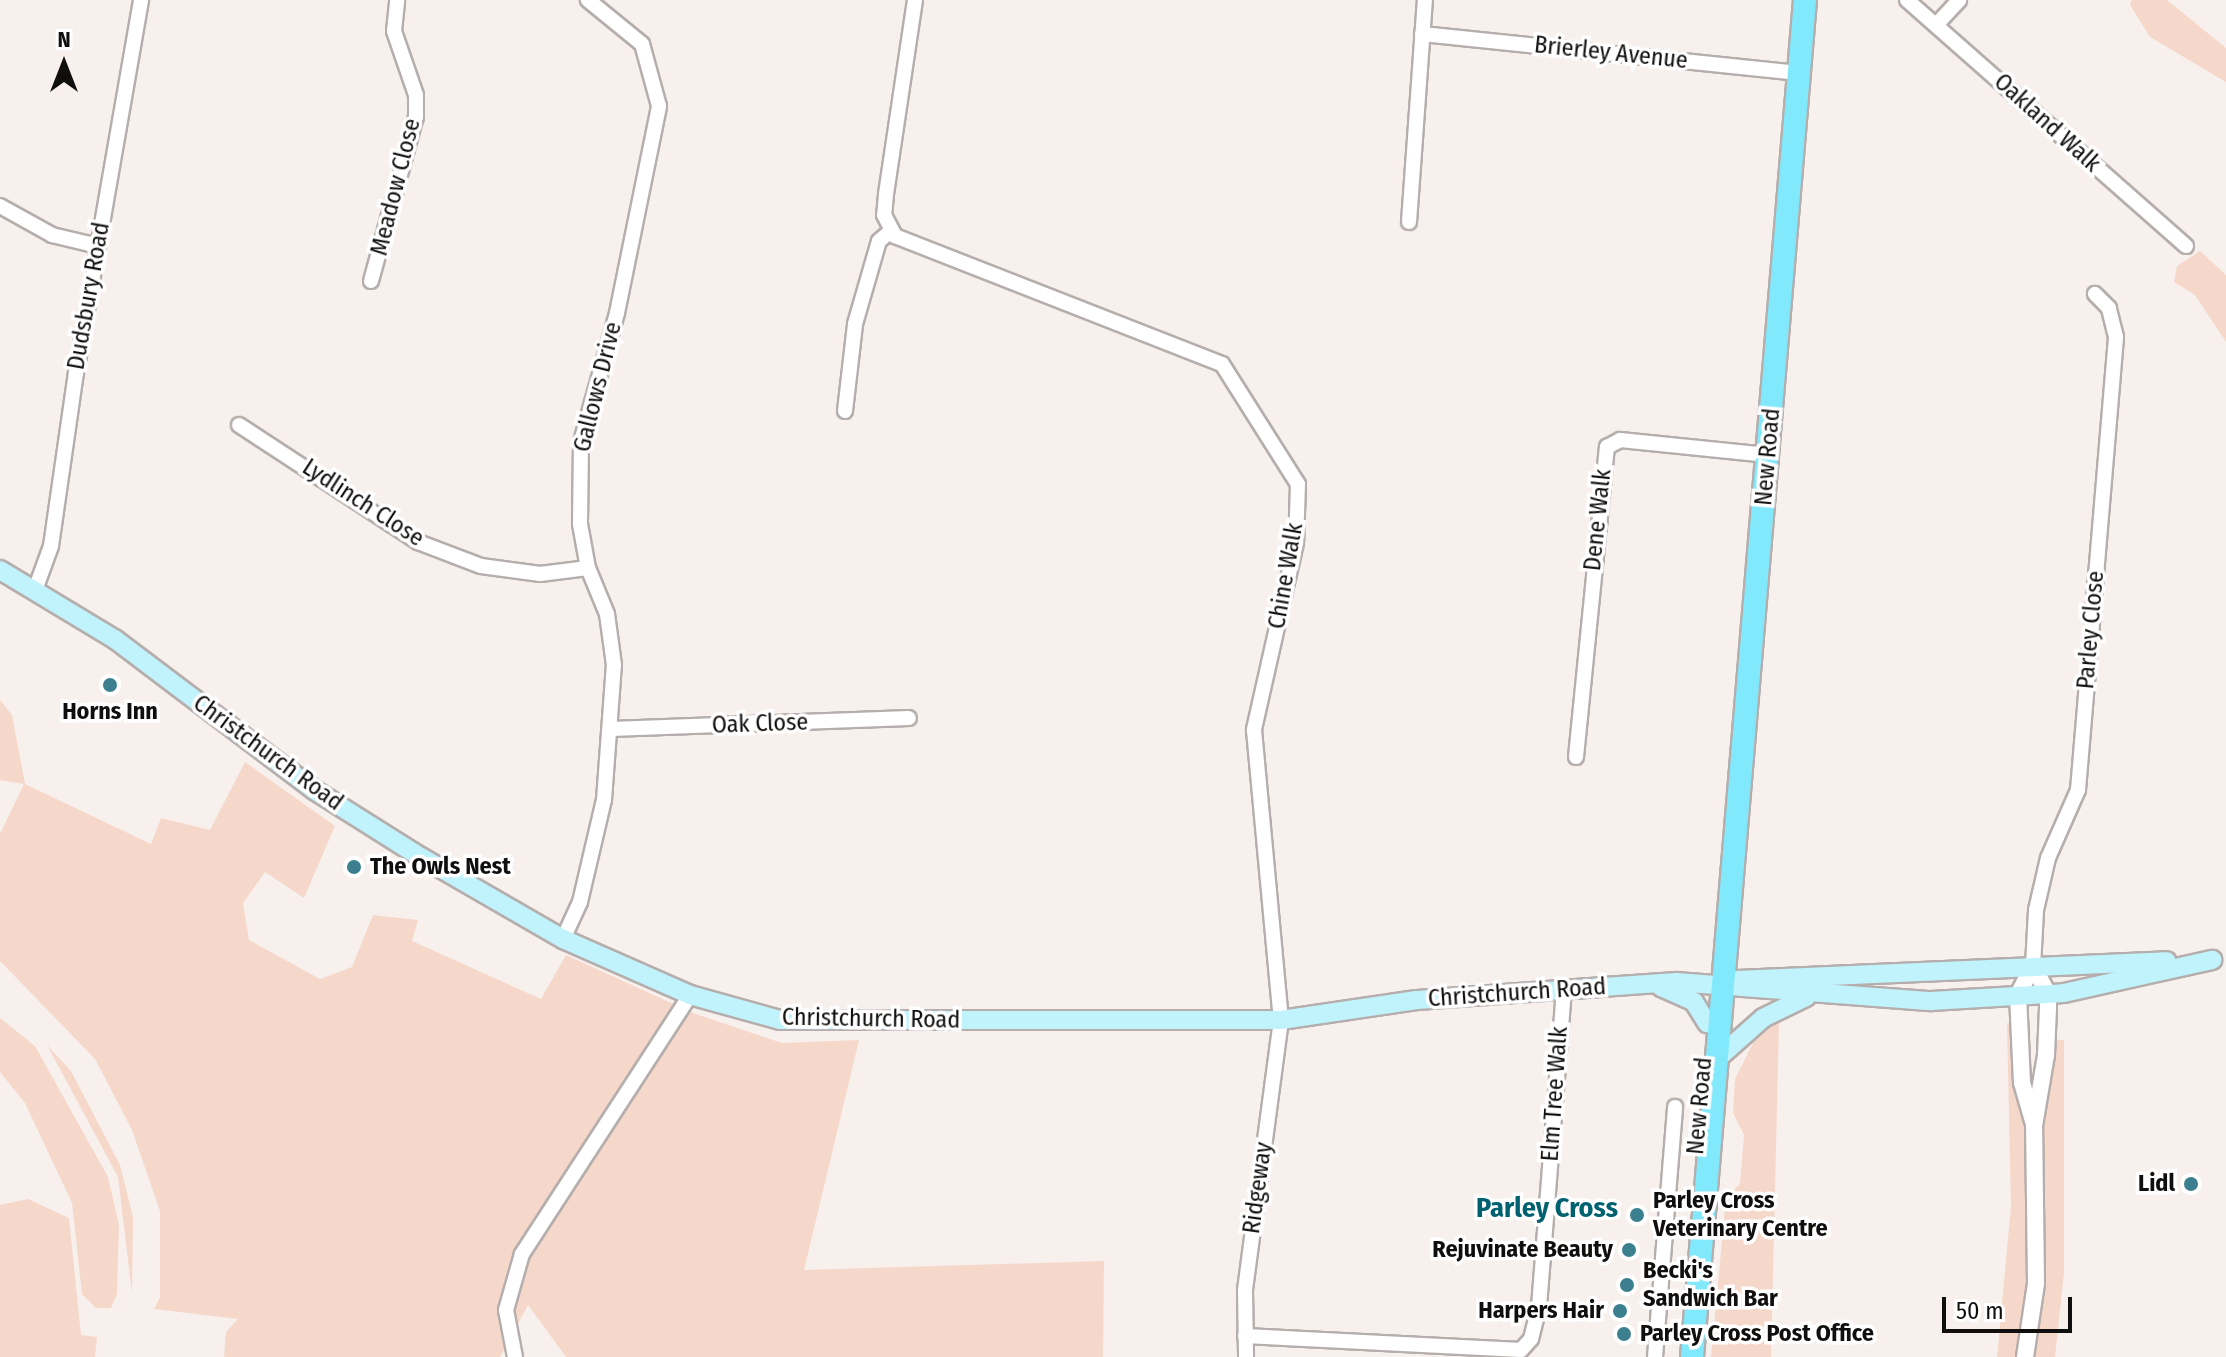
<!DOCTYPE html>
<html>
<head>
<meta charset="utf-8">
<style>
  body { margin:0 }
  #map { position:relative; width:2226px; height:1357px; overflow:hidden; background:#f7f0ed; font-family:"Fira Sans Condensed",sans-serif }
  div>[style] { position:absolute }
  .green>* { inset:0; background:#f6d8cb }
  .roads { filter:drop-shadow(2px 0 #b5aeac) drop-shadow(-2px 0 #b5aeac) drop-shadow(0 2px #b5aeac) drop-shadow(0 -2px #b5aeac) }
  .minor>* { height:14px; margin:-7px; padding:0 7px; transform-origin:7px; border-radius:7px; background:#fff }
  .tertiary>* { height:16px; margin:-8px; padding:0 8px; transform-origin:8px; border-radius:8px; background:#fff }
  .secondary>* { height:18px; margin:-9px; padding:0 9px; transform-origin:9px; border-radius:9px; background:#c1f3fd }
  .primary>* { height:22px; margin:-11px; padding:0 11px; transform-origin:11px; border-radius:11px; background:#82e8fb }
  .dots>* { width:22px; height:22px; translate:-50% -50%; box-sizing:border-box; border:4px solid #fff; border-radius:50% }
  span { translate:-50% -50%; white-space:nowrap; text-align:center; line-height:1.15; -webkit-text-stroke:7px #fff; paint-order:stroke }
  .street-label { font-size:24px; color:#110f0e }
  .poi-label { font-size:24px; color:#110f0e; font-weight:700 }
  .left { translate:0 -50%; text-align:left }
  .right { translate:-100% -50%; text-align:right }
  .quarter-label { font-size:28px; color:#006171; font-weight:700 }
  .north { position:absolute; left:24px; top:24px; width:80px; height:80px; -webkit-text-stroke:6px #fff; paint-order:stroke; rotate:0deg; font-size:22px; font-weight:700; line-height:32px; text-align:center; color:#110f0e }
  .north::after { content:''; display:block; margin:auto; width:28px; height:36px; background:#110f0e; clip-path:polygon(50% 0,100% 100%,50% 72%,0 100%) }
  .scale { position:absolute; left:1942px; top:1297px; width:130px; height:36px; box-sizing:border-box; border:4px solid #110f0e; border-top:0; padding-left:10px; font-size:24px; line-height:28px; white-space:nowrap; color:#110f0e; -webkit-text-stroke:6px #fff; paint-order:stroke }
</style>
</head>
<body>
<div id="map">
  <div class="green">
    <i style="clip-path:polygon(2132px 0,2167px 0,2226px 48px,2226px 82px,2150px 37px,2130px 5px)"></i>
    <i style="clip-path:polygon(2200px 251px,2226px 275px,2226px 342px,2195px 295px,2174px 282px,2177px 266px)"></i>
    <i style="clip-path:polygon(0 700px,12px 715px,25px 784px,151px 844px,161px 818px,210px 830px,245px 762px,335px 826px,304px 898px,265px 872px,243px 903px,249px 940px,320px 979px,352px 967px,373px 915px,418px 920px,412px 941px,541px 999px,566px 955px,693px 1013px,782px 1043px,859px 1040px,804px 1270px,1104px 1261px,1103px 1357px,566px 1357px,528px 1305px,500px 1357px,224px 1357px,226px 1332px,238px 1319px,154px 1309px,160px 1297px,160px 1211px,132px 1130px,95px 1059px,0 961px,0 834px,24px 784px,0 780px)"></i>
    <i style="clip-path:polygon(0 1018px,35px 1046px,108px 1177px,119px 1225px,117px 1294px,111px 1308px,96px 1308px,82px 1294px,72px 1203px,25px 1103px,0 1072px)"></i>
    <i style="clip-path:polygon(1779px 1020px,1771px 1357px,1711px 1357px,1726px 1198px,1740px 1184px,1744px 1135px,1733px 1113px,1735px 1079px,1753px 1043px)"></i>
    <i style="clip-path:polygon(2007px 1023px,2019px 1023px,2034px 1124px,2047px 1040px,2064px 1040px,2064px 1273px,2055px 1357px,1997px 1357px,2011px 1206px)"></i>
    <i style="clip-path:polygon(47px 1045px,71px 1071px,120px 1165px,133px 1217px,132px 1293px,118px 1177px)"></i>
    <i style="clip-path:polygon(28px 1199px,69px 1218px,81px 1335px,97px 1337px,95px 1357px,0 1357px,0 1205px)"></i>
  </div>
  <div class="roads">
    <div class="minor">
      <i style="left:915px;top:0;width:196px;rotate:98.5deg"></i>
      <i style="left:886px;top:194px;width:21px;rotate:95deg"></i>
      <i style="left:884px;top:215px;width:24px;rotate:62deg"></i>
      <i style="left:895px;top:236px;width:351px;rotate:21.4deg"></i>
      <i style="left:1222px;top:364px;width:142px;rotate:57.7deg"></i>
      <i style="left:1298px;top:484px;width:59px;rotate:91.9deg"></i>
      <i style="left:1296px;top:543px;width:192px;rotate:102.7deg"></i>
      <i style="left:1254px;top:730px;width:291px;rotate:84.7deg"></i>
      <i style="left:1281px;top:1020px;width:272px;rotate:97.6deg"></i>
      <i style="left:1245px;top:1290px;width:67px;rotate:89.1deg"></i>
      <i style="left:1907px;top:0;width:372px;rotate:41.4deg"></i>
      <i style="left:1936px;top:25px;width:34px;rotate:-47deg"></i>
      <i style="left:1422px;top:34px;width:379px;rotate:5.9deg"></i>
      <i style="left:0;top:206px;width:60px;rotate:29.1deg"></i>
      <i style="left:52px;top:235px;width:47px;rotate:13.4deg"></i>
      <i style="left:1409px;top:222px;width:223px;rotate:-85.9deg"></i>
      <i style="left:371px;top:281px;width:170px;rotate:-74.7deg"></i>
      <i style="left:416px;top:117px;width:22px;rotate:-90deg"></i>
      <i style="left:416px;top:95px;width:68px;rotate:-109deg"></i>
      <i style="left:394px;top:31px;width:31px;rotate:-84deg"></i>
      <i style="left:845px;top:411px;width:88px;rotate:-83.4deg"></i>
      <i style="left:855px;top:324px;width:86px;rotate:-73.9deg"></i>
      <i style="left:879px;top:241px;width:16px;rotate:-40deg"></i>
      <i style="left:239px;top:425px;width:214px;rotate:33.2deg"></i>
      <i style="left:418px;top:542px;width:67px;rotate:20.9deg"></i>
      <i style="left:481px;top:566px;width:60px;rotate:7.7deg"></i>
      <i style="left:540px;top:574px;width:48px;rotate:-7.1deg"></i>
      <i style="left:35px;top:590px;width:47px;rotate:-70deg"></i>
      <i style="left:51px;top:546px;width:175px;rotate:-81.8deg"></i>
      <i style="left:76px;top:373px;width:379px;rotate:-80.1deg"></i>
      <i style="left:611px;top:729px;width:298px;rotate:-2.1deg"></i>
      <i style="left:1576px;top:757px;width:312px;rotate:-84.3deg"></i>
      <i style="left:1607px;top:447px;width:15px;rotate:-28deg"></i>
      <i style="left:1620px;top:440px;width:149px;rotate:5.8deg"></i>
      <i style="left:563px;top:939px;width:41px;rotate:-65.3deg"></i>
      <i style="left:580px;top:902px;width:105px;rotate:-76.8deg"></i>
      <i style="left:604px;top:800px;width:135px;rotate:-85.8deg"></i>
      <i style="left:614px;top:665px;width:51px;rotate:-97.8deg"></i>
      <i style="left:607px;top:614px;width:50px;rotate:-112.4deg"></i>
      <i style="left:588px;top:568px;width:45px;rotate:-100.3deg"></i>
      <i style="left:580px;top:524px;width:82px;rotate:-89.3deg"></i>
      <i style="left:581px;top:442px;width:134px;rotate:-74.4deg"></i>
      <i style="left:617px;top:313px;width:211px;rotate:-78.5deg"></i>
      <i style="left:659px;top:106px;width:64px;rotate:-105.3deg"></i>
      <i style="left:642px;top:44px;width:70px;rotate:-140.8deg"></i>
      <i style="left:2033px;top:966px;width:56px;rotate:-86.9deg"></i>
      <i style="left:2036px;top:910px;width:53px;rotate:-77deg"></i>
      <i style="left:2048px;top:858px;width:74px;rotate:-66.2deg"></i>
      <i style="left:2078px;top:790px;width:455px;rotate:-85.2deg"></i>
      <i style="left:2116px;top:337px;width:30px;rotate:-104deg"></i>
      <i style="left:2109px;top:308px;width:20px;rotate:-135deg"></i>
      <i style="left:1245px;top:1336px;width:276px;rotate:2.9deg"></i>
      <i style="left:1521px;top:1350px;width:15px;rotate:-48deg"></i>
      <i style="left:1531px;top:1339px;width:33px;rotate:-76deg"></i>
      <i style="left:1539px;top:1307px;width:319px;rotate:-85.5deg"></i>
      <i style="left:515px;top:1357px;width:48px;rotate:-100.8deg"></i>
      <i style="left:506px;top:1310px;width:58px;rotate:-74.1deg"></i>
      <i style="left:522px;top:1254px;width:309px;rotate:-57deg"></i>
      <i style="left:1655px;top:1357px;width:251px;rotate:-85.4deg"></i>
    </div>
    <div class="tertiary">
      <i style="left:2033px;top:1121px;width:40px;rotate:-106deg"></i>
      <i style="left:2022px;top:1083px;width:88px;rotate:-92.6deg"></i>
      <i style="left:2018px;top:995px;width:33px;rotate:-63deg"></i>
      <i style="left:2025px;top:1357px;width:75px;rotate:-81.5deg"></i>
      <i style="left:2036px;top:1283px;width:157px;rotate:-90.7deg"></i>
      <i style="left:2034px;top:1126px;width:72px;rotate:-80.4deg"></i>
      <i style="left:2046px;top:1055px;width:47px;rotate:-87.6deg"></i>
      <i style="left:2048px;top:1008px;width:14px;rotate:-90deg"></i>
      <i style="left:2048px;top:994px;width:32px;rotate:-118deg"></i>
    </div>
    <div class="secondary">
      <i style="left:0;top:570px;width:135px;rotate:31.1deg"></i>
      <i style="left:116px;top:640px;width:248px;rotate:37.1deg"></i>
      <i style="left:314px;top:790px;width:118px;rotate:32.2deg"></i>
      <i style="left:414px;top:853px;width:172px;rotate:30deg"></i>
      <i style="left:563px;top:939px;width:139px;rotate:23.8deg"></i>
      <i style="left:690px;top:995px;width:93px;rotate:15.5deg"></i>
      <i style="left:780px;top:1020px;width:501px"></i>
      <i style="left:1281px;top:1020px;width:137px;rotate:-8.4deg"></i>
      <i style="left:1417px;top:1000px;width:260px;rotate:-4deg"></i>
      <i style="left:1676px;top:982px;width:256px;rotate:4.3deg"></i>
      <i style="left:1931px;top:1001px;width:133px;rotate:-3.4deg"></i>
      <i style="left:2064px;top:993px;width:152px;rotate:-12.6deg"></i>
      <i style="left:1737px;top:980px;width:430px;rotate:-2.5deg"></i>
      <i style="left:1661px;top:987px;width:36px;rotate:24deg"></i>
      <i style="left:1694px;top:1002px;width:25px;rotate:58deg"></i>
      <i style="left:1718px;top:1058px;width:60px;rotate:-41.6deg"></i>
      <i style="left:1763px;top:1018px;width:48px;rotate:-26deg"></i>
    </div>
    <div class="primary">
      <i style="left:1692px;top:1357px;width:1362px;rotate:-85.24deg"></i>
    </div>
  </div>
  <div class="dots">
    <i style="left:110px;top:685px;background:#3c808f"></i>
    <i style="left:354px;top:867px;background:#3c808f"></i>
    <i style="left:2191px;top:1184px;background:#3c808f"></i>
    <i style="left:1637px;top:1215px;background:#3c808f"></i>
    <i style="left:1629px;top:1250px;background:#3c808f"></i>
    <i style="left:1627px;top:1285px;background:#3c808f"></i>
    <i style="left:1620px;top:1311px;background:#3c808f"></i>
    <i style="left:1624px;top:1334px;background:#3c808f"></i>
  </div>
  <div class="street-label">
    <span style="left:1611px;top:53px;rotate:6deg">Brierley Avenue</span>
    <span style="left:2047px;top:123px;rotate:42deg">Oakland Walk</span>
    <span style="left:396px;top:187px;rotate:-76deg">Meadow Close</span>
    <span style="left:89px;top:296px;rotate:-80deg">Dudsbury Road</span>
    <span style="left:598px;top:387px;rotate:-76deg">Gallows Drive</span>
    <span style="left:1768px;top:457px;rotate:-85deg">New Road</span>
    <span style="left:363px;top:503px;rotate:33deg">Lydlinch Close</span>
    <span style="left:1598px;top:520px;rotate:-84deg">Dene Walk</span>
    <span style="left:1286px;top:576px;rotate:-80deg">Chine Walk</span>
    <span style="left:2091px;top:630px;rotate:-85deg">Parley Close</span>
    <span style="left:760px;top:724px;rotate:-2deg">Oak Close</span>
    <span style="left:268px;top:753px;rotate:36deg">Christchurch Road</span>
    <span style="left:1517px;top:993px;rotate:-4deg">Christchurch Road</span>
    <span style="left:871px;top:1019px;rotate:1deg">Christchurch Road</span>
    <span style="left:1555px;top:1094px;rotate:-86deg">Elm Tree Walk</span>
    <span style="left:1700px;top:1106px;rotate:-85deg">New Road</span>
    <span style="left:1258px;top:1188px;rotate:-82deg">Ridgeway</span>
  </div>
  <div class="poi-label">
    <span style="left:110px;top:712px">Horns Inn</span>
    <span class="left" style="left:370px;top:867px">The Owls Nest</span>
    <span class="right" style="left:2175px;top:1184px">Lidl</span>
    <span class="left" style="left:1653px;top:1215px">Parley Cross<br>Veterinary Centre</span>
    <span class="right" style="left:1613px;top:1250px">Rejuvinate Beauty</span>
    <span class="left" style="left:1643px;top:1285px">Becki's<br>Sandwich Bar</span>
    <span class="right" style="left:1604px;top:1311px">Harpers Hair</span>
    <span class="left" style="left:1640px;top:1334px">Parley Cross Post Office</span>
  </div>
  <div class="quarter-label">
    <span style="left:1547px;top:1208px">Parley Cross</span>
  </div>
  <div class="north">N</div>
  <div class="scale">50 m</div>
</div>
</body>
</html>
